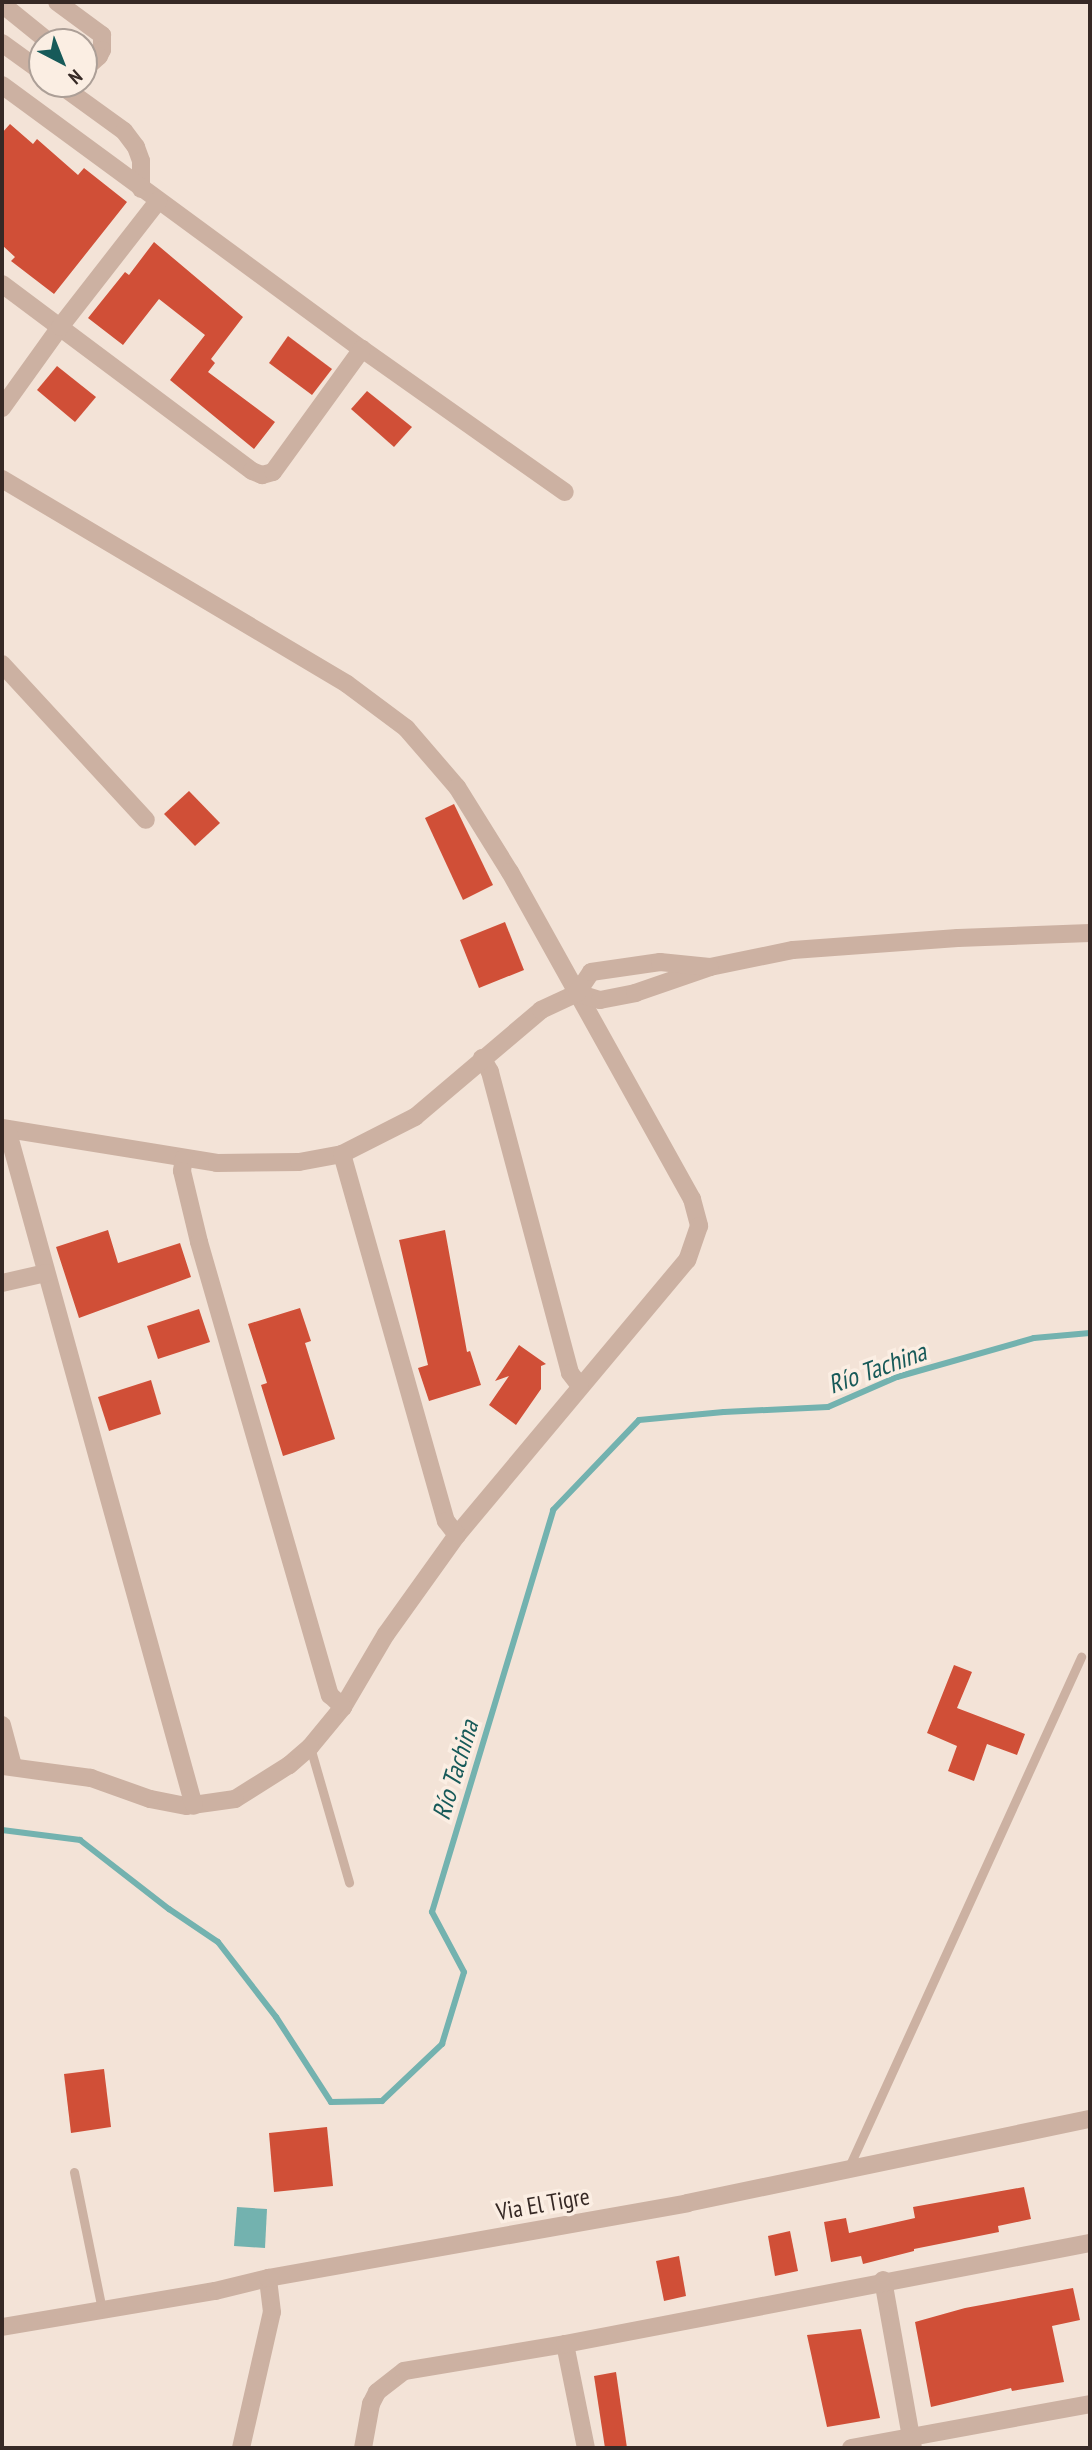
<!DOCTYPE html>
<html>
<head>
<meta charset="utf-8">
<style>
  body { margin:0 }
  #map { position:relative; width:1092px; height:2450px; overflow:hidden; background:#f3e3d7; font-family:"PT Sans Narrow",sans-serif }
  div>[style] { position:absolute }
  .water>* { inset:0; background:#73b2af }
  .stream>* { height:6px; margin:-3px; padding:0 3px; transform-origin:3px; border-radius:3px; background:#73b2af }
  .building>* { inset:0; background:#d04f37 }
  .service>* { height:9px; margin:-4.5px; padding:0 4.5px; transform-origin:4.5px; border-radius:4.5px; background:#ccb1a2 }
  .minor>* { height:18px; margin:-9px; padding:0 9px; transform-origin:9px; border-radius:9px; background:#ccb1a2 }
  .tertiary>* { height:18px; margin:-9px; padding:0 9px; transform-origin:9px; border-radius:9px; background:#ccb1a2 }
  span { translate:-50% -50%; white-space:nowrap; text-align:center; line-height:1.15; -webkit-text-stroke:7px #fbeee3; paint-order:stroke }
  .street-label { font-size:24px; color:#362925 }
  .water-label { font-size:26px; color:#175a59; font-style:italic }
  .frame { position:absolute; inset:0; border:4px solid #362925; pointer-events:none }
  .north { position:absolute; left:28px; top:28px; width:70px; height:70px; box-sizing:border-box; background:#fbeee3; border:2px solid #ac9f97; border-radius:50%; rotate:138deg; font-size:19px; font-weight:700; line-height:28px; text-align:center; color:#362925 }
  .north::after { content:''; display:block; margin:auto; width:24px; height:32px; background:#175a59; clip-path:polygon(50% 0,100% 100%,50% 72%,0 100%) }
</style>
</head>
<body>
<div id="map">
  <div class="water">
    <i style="clip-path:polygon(237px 2207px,267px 2209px,265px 2248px,234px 2246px)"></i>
  </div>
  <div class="stream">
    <i style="left:2px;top:1830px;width:79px;rotate:7.3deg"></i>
    <i style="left:80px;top:1840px;width:113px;rotate:37.8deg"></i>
    <i style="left:169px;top:1909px;width:59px;rotate:34deg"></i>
    <i style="left:218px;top:1942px;width:95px;rotate:52.3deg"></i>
    <i style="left:276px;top:2017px;width:101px;rotate:57.1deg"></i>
    <i style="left:331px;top:2102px;width:51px;rotate:-1.1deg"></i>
    <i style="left:382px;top:2101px;width:83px;rotate:-43.5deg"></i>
    <i style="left:442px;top:2044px;width:75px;rotate:-73deg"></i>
    <i style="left:464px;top:1972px;width:68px;rotate:-118.1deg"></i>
    <i style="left:432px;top:1912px;width:420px;rotate:-73.2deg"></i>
    <i style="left:553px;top:1510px;width:124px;rotate:-46.3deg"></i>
    <i style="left:639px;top:1420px;width:85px;rotate:-5.4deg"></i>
    <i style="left:724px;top:1412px;width:104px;rotate:-2.8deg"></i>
    <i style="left:828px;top:1407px;width:75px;rotate:-23.5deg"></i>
    <i style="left:897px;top:1377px;width:142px;rotate:-15.9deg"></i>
    <i style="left:1034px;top:1338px;width:56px;rotate:-5.1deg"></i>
  </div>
  <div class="building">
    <i style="clip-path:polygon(10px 124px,33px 144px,37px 139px,78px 175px,84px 168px,127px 202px,54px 294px,11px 261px,15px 257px,2px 245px,2px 133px)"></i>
    <i style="clip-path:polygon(154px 242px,243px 317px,211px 359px,215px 363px,208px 372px,275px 422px,254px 449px,170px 380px,205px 335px,159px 299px,123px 345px,88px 318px,125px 272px,129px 275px)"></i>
    <i style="clip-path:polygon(288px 336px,332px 369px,312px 395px,269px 363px)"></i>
    <i style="clip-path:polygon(57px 366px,96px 397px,75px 422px,37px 390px)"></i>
    <i style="clip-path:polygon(367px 391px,412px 427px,394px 447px,351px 409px)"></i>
    <i style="clip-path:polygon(189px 791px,220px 823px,195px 846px,164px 814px)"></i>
    <i style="clip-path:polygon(454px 804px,493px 885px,463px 900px,425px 818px)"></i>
    <i style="clip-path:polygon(505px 922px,524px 970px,479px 988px,460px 940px)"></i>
    <i style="clip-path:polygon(108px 1230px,118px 1263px,180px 1243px,191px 1277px,79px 1318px,56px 1247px)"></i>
    <i style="clip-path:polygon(445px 1230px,467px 1352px,470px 1351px,481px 1385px,429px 1401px,418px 1368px,428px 1365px,399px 1240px)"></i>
    <i style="clip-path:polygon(300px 1308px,311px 1341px,305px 1343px,335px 1439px,283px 1456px,261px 1385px,267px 1383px,248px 1324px)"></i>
    <i style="clip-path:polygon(199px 1309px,210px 1342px,158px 1359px,147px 1326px)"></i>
    <i style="clip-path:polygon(519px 1345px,546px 1364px,541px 1366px,541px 1389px,516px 1425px,489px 1405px,509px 1376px,495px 1381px)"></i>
    <i style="clip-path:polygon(151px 1380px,161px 1414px,109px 1431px,98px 1397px)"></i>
    <i style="clip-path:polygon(954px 1665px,972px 1672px,957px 1708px,1025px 1734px,1017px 1755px,987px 1744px,974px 1781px,948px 1771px,957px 1746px,927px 1733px)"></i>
    <i style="clip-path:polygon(104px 2069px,111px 2127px,71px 2133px,64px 2074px)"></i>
    <i style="clip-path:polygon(327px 2127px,333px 2186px,274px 2192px,269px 2133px)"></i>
    <i style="clip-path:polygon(1024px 2187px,1031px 2219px,998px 2226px,999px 2232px,914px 2249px,914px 2251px,863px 2264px,861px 2256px,831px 2262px,824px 2222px,846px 2218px,849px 2233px,915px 2218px,913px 2207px)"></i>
    <i style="clip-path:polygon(790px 2231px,798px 2271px,775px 2276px,768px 2236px)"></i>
    <i style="clip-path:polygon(679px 2256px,686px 2296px,664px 2301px,656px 2261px)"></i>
    <i style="clip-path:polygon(1073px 2288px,1080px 2320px,1052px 2326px,1064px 2382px,1012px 2391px,1011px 2388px,931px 2407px,915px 2322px,965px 2308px)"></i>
    <i style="clip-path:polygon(861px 2329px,880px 2418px,827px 2427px,807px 2335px)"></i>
    <i style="clip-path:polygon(616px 2372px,627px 2448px,605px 2448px,594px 2376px)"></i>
  </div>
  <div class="service">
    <i style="left:310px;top:1747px;width:141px;rotate:73.9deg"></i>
    <i style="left:848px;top:2169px;width:563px;rotate:-65.53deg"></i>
    <i style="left:74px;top:2172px;width:141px;rotate:78.5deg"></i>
  </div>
  <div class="minor">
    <i style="left:57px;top:2px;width:56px;rotate:36.3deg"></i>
    <i style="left:102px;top:35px;width:15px;rotate:90deg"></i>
    <i style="left:102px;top:50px;width:7px;rotate:117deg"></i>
    <i style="left:99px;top:56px;width:15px;rotate:138deg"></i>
    <i style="left:88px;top:66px;width:4px;rotate:-166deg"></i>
    <i style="left:2px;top:4px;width:60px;rotate:39deg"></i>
    <i style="left:2px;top:43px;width:49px;rotate:35.9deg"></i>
    <i style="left:59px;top:84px;width:80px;rotate:35.9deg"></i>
    <i style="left:124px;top:131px;width:20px;rotate:53deg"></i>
    <i style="left:136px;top:147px;width:15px;rotate:70deg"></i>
    <i style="left:141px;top:161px;width:28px;rotate:90deg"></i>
    <i style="left:2px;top:85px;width:446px;rotate:36.3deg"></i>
    <i style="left:362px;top:349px;width:248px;rotate:35.2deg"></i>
    <i style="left:2px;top:284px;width:312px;rotate:36.8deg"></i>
    <i style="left:252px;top:471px;width:11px;rotate:22deg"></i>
    <i style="left:262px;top:475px;width:11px;rotate:-15deg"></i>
    <i style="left:273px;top:472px;width:152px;rotate:-54.1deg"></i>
    <i style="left:2px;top:408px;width:100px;rotate:-54.4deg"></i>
    <i style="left:60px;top:327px;width:160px;rotate:-52.1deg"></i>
    <i style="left:2px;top:479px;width:401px;rotate:30.7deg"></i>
    <i style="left:347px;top:684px;width:74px;rotate:36.7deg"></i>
    <i style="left:406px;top:728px;width:78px;rotate:49.2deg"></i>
    <i style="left:457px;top:787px;width:100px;rotate:58.1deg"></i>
    <i style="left:510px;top:872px;width:374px;rotate:60.9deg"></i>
    <i style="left:692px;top:1199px;width:28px;rotate:75deg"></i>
    <i style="left:699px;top:1226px;width:36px;rotate:109deg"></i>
    <i style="left:687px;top:1260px;width:359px;rotate:129.9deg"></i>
    <i style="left:457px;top:1535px;width:122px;rotate:125.6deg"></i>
    <i style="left:386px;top:1634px;width:85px;rotate:120.5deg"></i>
    <i style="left:343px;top:1707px;width:52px;rotate:129.5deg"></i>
    <i style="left:310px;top:1747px;width:28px;rotate:139deg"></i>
    <i style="left:289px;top:1765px;width:64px;rotate:147.8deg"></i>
    <i style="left:235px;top:1799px;width:49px;rotate:171.9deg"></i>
    <i style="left:186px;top:1806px;width:37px;rotate:-169deg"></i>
    <i style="left:150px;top:1799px;width:63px;rotate:-160.4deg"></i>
    <i style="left:91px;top:1778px;width:90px;rotate:-172.3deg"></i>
    <i style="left:2px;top:664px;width:212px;rotate:47.3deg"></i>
    <i style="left:577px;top:993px;width:24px;rotate:17deg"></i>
    <i style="left:600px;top:1000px;width:36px;rotate:-11deg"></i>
    <i style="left:635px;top:993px;width:79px;rotate:-19.1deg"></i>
    <i style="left:710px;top:967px;width:85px;rotate:-11.6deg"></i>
    <i style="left:793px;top:950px;width:165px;rotate:-4.2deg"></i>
    <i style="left:958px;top:938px;width:132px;rotate:-2.2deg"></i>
    <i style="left:482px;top:1058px;width:16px;rotate:60deg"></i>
    <i style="left:490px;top:1072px;width:311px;rotate:75.1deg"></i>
    <i style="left:570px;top:1373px;width:16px;rotate:52deg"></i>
    <i style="left:2px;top:1128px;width:218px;rotate:9.2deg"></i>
    <i style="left:217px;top:1163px;width:82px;rotate:-0.7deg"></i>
    <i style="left:299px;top:1162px;width:44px;rotate:-10.5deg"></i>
    <i style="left:342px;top:1154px;width:82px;rotate:-26.9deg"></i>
    <i style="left:415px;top:1117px;width:165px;rotate:-40.3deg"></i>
    <i style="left:541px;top:1010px;width:40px;rotate:-25deg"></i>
    <i style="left:577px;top:993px;width:25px;rotate:-56deg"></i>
    <i style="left:591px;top:972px;width:70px;rotate:-8.2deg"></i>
    <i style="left:660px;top:962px;width:50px;rotate:5.7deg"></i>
    <i style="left:7px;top:1129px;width:702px;rotate:74.56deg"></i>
    <i style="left:342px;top:1154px;width:381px;rotate:74.2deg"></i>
    <i style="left:446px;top:1521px;width:18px;rotate:52deg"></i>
    <i style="left:184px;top:1158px;width:13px;rotate:99deg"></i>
    <i style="left:182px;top:1171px;width:73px;rotate:76.5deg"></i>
    <i style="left:199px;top:1242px;width:472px;rotate:73.9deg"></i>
    <i style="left:330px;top:1695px;width:18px;rotate:43deg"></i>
    <i style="left:2px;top:1283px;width:45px;rotate:-12.8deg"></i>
    <i style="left:2px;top:1725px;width:42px;rotate:75deg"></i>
    <i style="left:883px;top:2280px;width:171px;rotate:79.9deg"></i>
    <i style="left:565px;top:2344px;width:106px;rotate:78.6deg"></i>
    <i style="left:241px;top:2448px;width:139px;rotate:-77.2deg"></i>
    <i style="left:272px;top:2312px;width:34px;rotate:-97deg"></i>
    <i style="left:363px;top:2448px;width:45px;rotate:-79.7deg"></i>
    <i style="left:371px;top:2404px;width:13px;rotate:-63deg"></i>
    <i style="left:377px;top:2392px;width:34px;rotate:-38deg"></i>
    <i style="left:404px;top:2371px;width:163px;rotate:-9.5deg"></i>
    <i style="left:565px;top:2344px;width:535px;rotate:-10.89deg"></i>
    <i style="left:851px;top:2448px;width:243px;rotate:-10.4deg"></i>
  </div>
  <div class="tertiary">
    <i style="left:2px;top:2327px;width:216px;rotate:-9.6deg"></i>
    <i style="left:215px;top:2291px;width:55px;rotate:-13.8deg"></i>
    <i style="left:268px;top:2278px;width:426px;rotate:-10.1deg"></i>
    <i style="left:687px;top:2203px;width:412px;rotate:-11.8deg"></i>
  </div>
  <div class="street-label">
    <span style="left:543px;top:2204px;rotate:-10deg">Via El Tigre</span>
  </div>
  <div class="water-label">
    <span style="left:877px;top:1368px;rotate:-20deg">Río Tachina</span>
    <span style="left:455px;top:1770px;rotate:-73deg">Río Tachina</span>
  </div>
  <div class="frame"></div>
  <div class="north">N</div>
</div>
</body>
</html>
